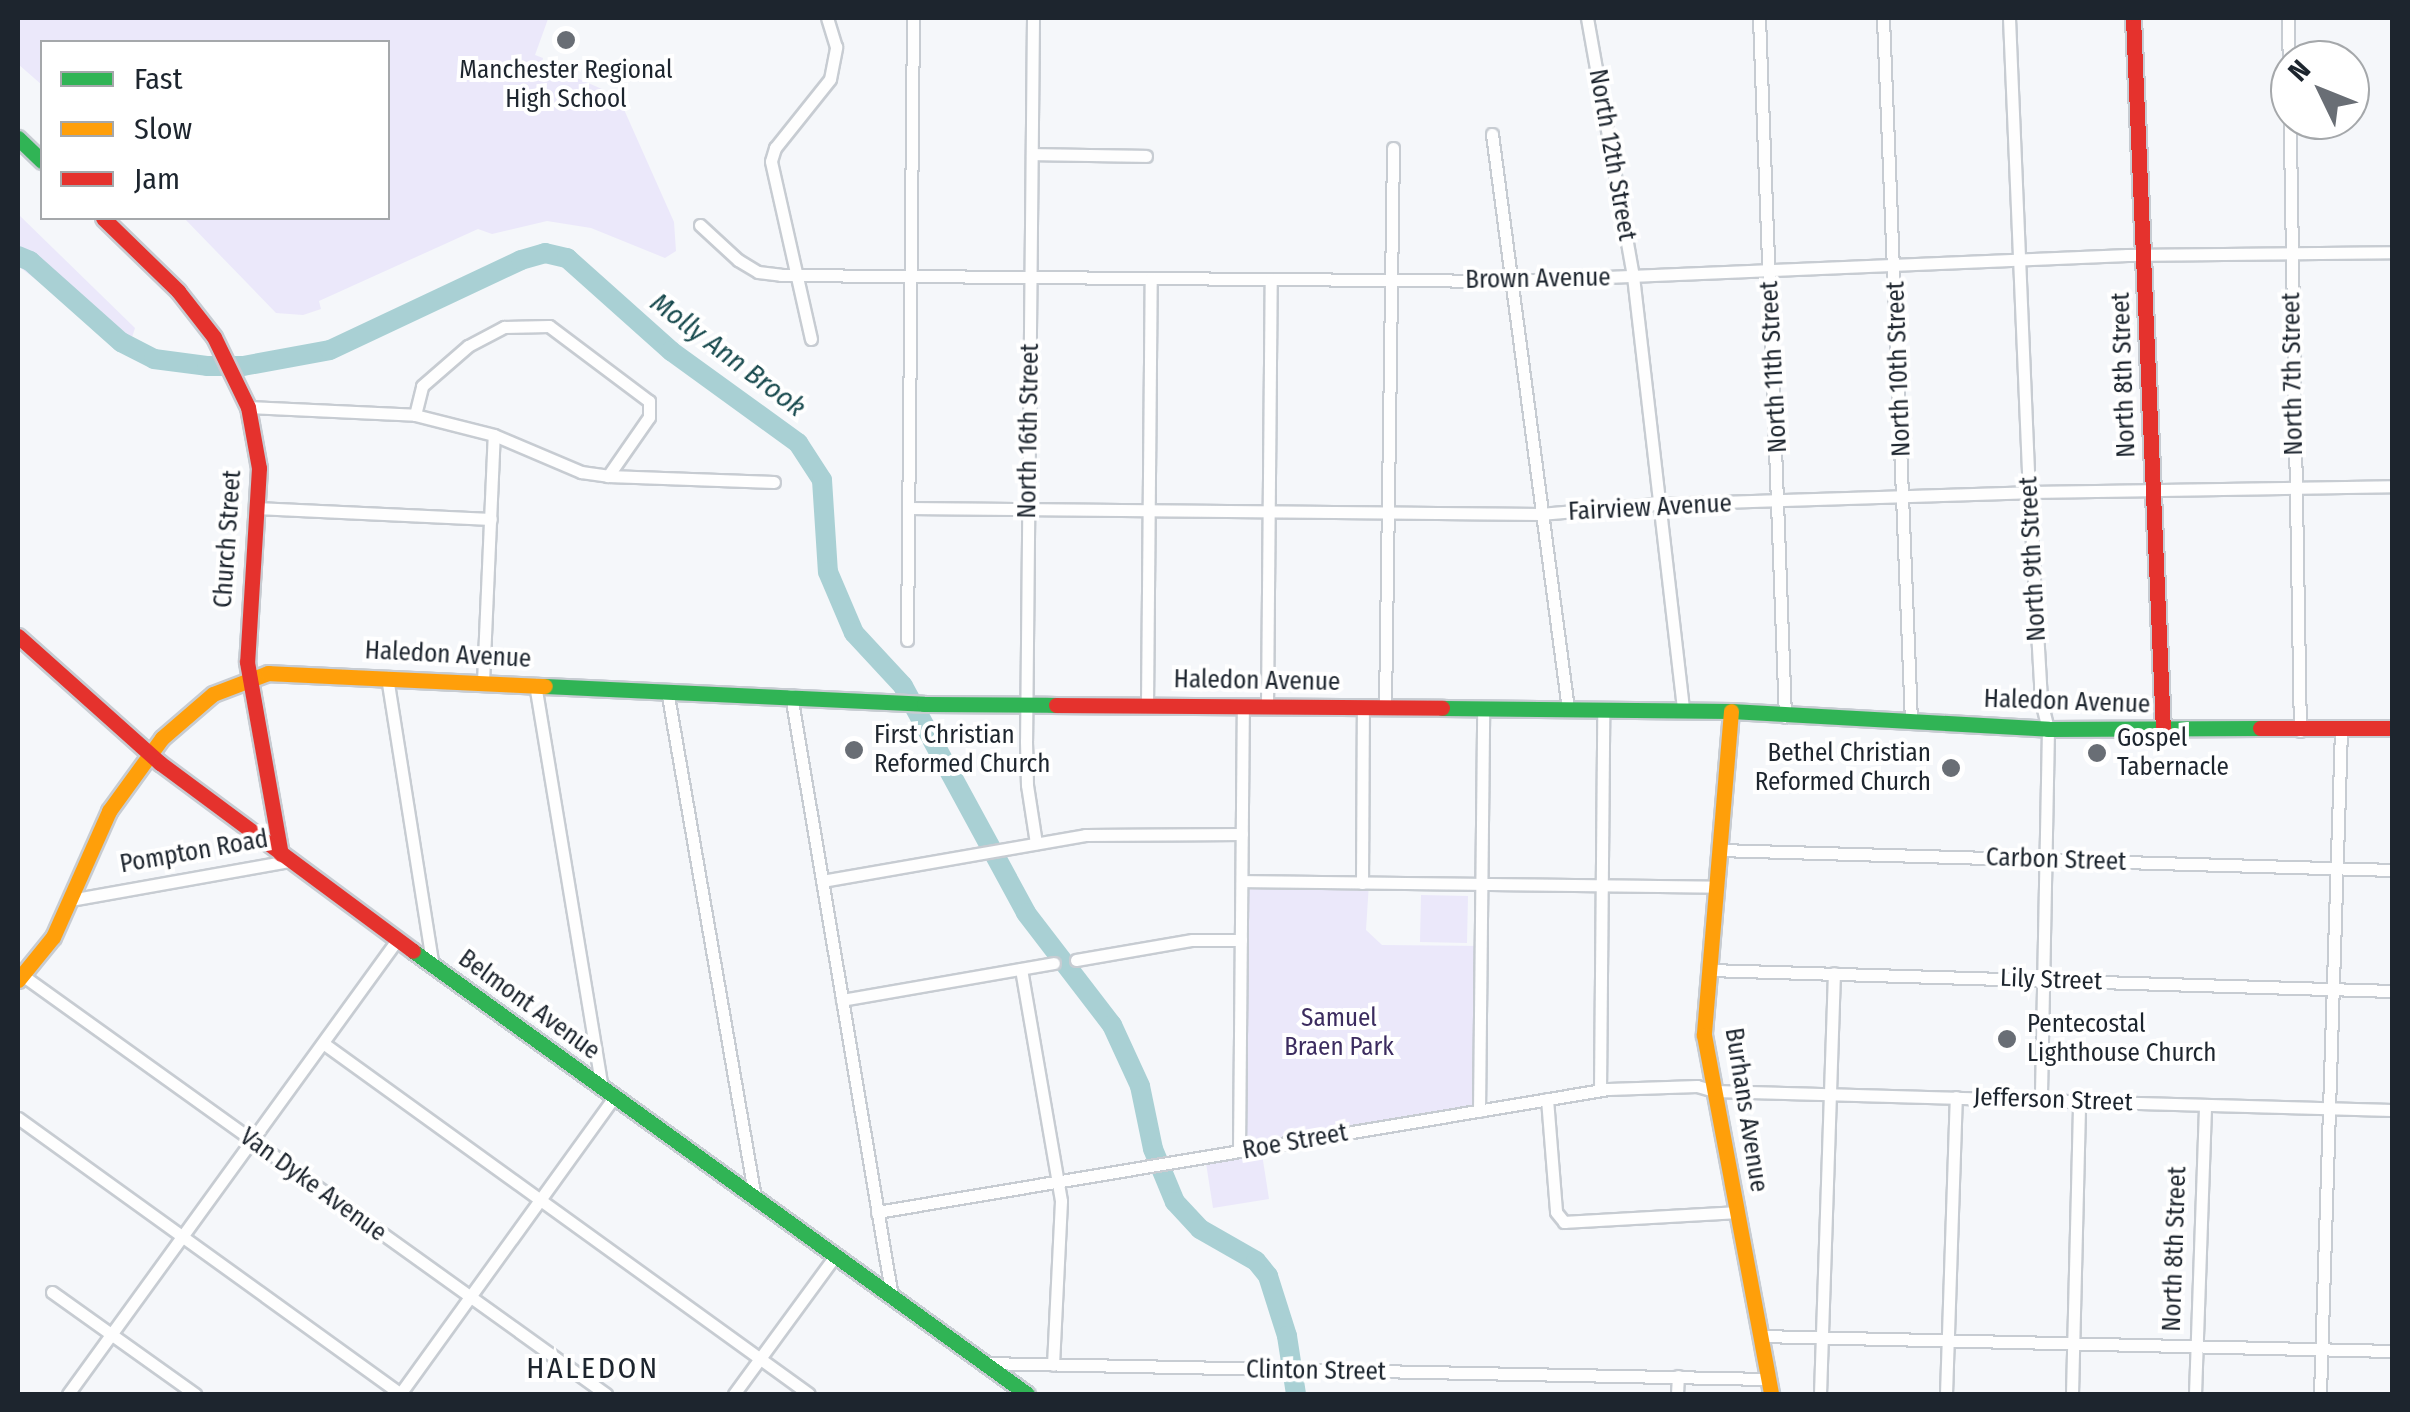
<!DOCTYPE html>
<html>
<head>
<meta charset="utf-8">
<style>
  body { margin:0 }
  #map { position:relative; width:2410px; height:1412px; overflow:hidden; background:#f5f7fa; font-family:"Fira Sans Condensed",sans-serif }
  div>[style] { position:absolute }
  .green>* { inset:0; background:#ebe8fa }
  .river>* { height:20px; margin:-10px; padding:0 10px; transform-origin:10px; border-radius:10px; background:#a9d0d4 }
  .roads { filter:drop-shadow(2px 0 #c7ccd2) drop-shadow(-2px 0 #c7ccd2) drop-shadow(0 2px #c7ccd2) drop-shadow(0 -2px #c7ccd2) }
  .street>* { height:11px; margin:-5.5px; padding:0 5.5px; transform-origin:5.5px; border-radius:5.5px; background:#fefefe }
  .fast>* { height:15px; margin:-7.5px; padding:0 7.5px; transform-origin:7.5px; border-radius:7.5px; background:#30b455 }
  .slow>* { height:15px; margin:-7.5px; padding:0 7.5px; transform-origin:7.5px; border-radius:7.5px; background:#ff9f0a }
  .jam>* { height:15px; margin:-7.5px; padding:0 7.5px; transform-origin:7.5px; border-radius:7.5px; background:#e5322d }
  .dots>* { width:28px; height:28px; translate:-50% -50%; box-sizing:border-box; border:5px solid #fff; border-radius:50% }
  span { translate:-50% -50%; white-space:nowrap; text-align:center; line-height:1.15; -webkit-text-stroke:8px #fff; paint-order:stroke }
  .poi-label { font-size:25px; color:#1d252e }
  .left { translate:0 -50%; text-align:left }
  .right { translate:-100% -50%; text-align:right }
  .street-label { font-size:25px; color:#1d252e }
  .park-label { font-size:25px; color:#3c2c5f }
  .water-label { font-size:28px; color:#184a4e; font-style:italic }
  .quarter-label { font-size:30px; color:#1d252e; letter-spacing:2.5px }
  .frame { position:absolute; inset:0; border:20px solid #1d252e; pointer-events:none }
  .legend { position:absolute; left:40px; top:40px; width:350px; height:180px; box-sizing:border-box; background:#fff; border:2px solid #a5a8ab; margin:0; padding:12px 18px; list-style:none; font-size:30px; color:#1d252e }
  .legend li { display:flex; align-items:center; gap:20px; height:50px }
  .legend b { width:50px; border:2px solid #a5a8ab }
  .north { position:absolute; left:2270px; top:40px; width:100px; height:100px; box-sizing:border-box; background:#fff; border:2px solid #a5a8ab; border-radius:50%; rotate:313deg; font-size:28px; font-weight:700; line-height:40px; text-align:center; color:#1d252e }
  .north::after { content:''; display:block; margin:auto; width:35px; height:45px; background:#696e75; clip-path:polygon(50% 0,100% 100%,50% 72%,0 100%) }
</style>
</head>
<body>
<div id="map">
  <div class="green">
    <i style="clip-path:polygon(18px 18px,548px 19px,535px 55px,543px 58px,542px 63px,618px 96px,674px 222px,676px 251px,665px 258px,591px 228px,547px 221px,492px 234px,478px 229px,319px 301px,321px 309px,303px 315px,276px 313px,184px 218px,388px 218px,388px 42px,42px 42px,42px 85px,18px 64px)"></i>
    <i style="clip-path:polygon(18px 214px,135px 328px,128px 350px,18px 266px)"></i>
    <i style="clip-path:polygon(1241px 880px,1369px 883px,1366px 930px,1382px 945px,1483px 946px,1482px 1111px,1239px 1150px)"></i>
    <i style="clip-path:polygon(1421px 895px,1468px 896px,1467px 943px,1420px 942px)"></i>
    <i style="clip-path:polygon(1262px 1154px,1269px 1199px,1213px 1208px,1206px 1163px)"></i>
  </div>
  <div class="river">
    <i style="left:18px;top:256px;width:13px;rotate:23deg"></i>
    <i style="left:30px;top:261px;width:122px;rotate:41.7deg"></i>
    <i style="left:121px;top:342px;width:37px;rotate:27deg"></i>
    <i style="left:154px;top:359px;width:53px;rotate:7.5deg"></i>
    <i style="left:207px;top:366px;width:36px"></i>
    <i style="left:243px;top:366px;width:88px;rotate:-10.4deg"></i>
    <i style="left:330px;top:350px;width:211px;rotate:-25.2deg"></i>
    <i style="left:521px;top:260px;width:25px;rotate:-16deg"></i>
    <i style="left:545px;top:253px;width:23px;rotate:13deg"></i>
    <i style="left:567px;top:258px;width:140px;rotate:41.8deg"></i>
    <i style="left:671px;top:351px;width:157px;rotate:35.9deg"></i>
    <i style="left:798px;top:443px;width:44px;rotate:57deg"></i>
    <i style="left:822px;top:480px;width:92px;rotate:86.3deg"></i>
    <i style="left:828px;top:572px;width:66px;rotate:66.9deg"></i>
    <i style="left:854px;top:633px;width:72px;rotate:47.2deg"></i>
    <i style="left:903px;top:686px;width:258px;rotate:61.5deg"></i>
    <i style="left:1026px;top:913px;width:141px;rotate:52.5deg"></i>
    <i style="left:1112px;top:1025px;width:67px;rotate:65.3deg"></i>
    <i style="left:1140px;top:1086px;width:64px;rotate:78.3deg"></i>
    <i style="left:1153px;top:1149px;width:57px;rotate:67.5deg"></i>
    <i style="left:1175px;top:1202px;width:37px;rotate:47deg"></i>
    <i style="left:1200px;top:1229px;width:64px;rotate:29.7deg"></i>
    <i style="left:1256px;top:1261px;width:19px;rotate:51deg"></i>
    <i style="left:1268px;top:1276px;width:63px;rotate:72.4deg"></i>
    <i style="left:1287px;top:1336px;width:59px;rotate:81.2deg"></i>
  </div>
  <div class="roads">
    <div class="street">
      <i style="left:1033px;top:18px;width:723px;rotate:90.55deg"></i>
      <i style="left:1026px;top:741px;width:44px;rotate:88.7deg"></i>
      <i style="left:1027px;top:785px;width:59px;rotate:81.2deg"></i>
      <i style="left:1587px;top:18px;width:262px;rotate:79.9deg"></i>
      <i style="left:1633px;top:276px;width:437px;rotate:83.4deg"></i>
      <i style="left:1759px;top:18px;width:699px;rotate:87.87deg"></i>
      <i style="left:1883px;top:18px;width:703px;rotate:87.72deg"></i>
      <i style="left:2009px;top:18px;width:474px;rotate:87.6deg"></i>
      <i style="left:2029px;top:492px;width:209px;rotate:86.7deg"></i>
      <i style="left:2041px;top:701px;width:29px;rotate:76deg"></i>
      <i style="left:2048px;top:729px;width:371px;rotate:91.1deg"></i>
      <i style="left:2288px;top:18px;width:713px;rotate:89.04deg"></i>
      <i style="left:1492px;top:134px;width:580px;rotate:82.47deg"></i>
      <i style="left:1032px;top:154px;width:114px;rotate:1deg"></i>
      <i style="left:700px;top:225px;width:52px;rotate:42.6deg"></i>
      <i style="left:738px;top:260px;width:23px;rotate:31deg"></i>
      <i style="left:758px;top:272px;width:23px;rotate:7deg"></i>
      <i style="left:781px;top:275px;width:730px;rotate:0.47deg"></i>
      <i style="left:1511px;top:281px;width:617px;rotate:-2.42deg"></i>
      <i style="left:2127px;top:255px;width:265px;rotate:-0.6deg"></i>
      <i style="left:811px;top:339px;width:182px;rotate:-102.7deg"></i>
      <i style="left:771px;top:161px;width:14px;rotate:-73deg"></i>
      <i style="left:775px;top:148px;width:88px;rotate:-51.4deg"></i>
      <i style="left:830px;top:79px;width:33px;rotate:-79deg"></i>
      <i style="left:836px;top:47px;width:30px;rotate:-107deg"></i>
      <i style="left:248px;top:407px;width:167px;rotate:2.7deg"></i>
      <i style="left:415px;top:415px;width:81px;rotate:14.2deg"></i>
      <i style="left:494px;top:435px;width:95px;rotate:23deg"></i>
      <i style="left:581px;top:472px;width:27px;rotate:8deg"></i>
      <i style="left:608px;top:476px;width:166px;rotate:2.1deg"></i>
      <i style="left:415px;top:415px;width:30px;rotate:-76deg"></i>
      <i style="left:422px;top:386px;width:61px;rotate:-41deg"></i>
      <i style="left:468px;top:346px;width:41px;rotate:-27.8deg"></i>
      <i style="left:504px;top:327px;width:45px;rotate:-1.3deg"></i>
      <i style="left:549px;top:326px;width:125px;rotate:36.9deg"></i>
      <i style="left:649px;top:401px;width:16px;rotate:90deg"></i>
      <i style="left:649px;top:417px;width:72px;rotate:124.8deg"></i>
      <i style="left:256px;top:508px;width:235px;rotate:2.7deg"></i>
      <i style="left:908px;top:508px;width:632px;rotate:0.54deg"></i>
      <i style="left:1540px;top:514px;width:117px;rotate:-4.9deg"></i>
      <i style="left:1657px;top:504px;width:372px;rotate:-1.8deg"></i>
      <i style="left:2029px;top:492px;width:363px;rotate:-0.9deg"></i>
      <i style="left:907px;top:640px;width:622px;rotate:-89.45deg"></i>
      <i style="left:387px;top:677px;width:293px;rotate:81deg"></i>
      <i style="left:483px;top:682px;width:247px;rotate:-87.5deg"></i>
      <i style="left:535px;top:684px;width:411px;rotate:80.6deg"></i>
      <i style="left:667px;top:690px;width:516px;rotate:80.17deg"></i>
      <i style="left:791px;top:695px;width:610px;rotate:80.48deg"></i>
      <i style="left:1147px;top:705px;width:427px;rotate:-89.5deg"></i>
      <i style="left:1267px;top:707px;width:428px;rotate:-89.5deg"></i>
      <i style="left:1385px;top:707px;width:559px;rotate:-89.18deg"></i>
      <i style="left:1719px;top:850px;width:673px;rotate:1.7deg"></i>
      <i style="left:822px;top:881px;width:267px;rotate:-9.9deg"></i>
      <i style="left:1085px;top:835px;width:157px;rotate:-0.4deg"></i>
      <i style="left:1242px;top:881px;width:474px;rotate:0.7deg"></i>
      <i style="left:1362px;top:883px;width:176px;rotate:-89.7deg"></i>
      <i style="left:70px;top:900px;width:221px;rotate:-10.1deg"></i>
      <i style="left:1076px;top:960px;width:118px;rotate:-9.8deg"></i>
      <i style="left:1192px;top:940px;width:49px"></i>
      <i style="left:1021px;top:969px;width:235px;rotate:80.2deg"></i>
      <i style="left:1061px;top:1201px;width:164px;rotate:92.8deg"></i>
      <i style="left:1709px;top:970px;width:683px;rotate:1.76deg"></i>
      <i style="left:22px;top:975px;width:719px;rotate:35.66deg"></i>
      <i style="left:842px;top:1000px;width:215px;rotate:-9.9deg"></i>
      <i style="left:323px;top:1043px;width:599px;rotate:35.84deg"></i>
      <i style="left:1600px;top:1090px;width:381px;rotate:-89.5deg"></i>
      <i style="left:1547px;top:1099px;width:113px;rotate:85.4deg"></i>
      <i style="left:1556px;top:1212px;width:13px;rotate:51deg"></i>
      <i style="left:1564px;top:1222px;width:174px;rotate:-3.3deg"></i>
      <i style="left:1479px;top:1111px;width:403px;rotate:-89.4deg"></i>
      <i style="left:18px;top:1118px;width:471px;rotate:35.8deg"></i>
      <i style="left:1239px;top:1151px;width:444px;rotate:-89.5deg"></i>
      <i style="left:877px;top:1212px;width:741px;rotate:-9.55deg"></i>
      <i style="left:1608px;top:1089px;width:89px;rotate:-1.9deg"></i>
      <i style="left:1697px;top:1086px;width:18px;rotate:16deg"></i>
      <i style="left:1714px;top:1091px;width:678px;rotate:1.61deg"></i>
      <i style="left:52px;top:1292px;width:176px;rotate:35.5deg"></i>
      <i style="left:1760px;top:1336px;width:632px;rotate:1.36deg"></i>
      <i style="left:983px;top:1363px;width:786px;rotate:1.17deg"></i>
      <i style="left:68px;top:1394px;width:561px;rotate:-54.07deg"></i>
      <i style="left:400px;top:1394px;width:366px;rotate:-54.2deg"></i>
      <i style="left:734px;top:1394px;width:171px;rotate:-53.8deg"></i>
      <i style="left:1677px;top:1394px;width:18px;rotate:-87deg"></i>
      <i style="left:1820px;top:1394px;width:421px;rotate:-88.1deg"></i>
      <i style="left:1946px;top:1394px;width:297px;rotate:-88.1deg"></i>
      <i style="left:2072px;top:1394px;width:293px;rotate:-88.6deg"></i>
      <i style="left:2195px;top:1394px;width:289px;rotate:-88deg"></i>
      <i style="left:2320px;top:1394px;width:665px;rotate:-88.19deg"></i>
    </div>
    <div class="fast">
      <i style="left:18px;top:138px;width:33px;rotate:44deg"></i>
      <i style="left:545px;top:686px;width:379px;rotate:2.7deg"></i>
      <i style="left:924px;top:704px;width:132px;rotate:0.4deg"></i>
      <i style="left:1442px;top:708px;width:289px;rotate:0.6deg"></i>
      <i style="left:1731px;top:711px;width:318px;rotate:3.2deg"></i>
      <i style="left:2048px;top:729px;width:212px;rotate:-0.3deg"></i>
      <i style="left:413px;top:951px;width:757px;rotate:35.81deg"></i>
    </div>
    <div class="slow">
      <i style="left:1731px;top:711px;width:325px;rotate:94.8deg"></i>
      <i style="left:1704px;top:1035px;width:365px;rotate:79.4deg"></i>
      <i style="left:18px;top:980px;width:55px;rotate:-50.9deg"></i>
      <i style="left:53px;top:937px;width:138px;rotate:-66deg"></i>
      <i style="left:109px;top:811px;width:90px;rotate:-54deg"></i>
      <i style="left:162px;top:738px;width:67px;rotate:-40.8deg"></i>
      <i style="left:213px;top:694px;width:59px;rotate:-20.9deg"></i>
      <i style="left:268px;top:673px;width:277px;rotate:2.7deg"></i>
    </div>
    <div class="jam">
      <i style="left:2133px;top:18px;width:713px;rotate:87.59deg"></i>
      <i style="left:103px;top:218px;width:105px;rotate:44.2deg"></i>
      <i style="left:178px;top:291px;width:58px;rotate:52deg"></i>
      <i style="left:214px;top:337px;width:78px;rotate:64.1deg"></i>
      <i style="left:248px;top:407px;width:62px;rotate:79.8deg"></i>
      <i style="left:259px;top:468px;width:194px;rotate:93.5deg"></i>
      <i style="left:247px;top:662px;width:195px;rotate:80deg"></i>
      <i style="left:18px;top:636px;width:191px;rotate:41.8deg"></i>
      <i style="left:160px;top:763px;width:315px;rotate:36.6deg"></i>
      <i style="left:1056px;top:705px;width:386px;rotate:0.4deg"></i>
      <i style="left:2260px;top:728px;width:132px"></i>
    </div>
  </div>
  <div class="dots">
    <i style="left:566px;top:40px;background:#696e75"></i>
    <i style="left:854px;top:750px;background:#696e75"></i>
    <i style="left:2097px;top:753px;background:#696e75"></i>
    <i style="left:1951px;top:768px;background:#696e75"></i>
    <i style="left:2007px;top:1039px;background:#696e75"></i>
  </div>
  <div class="poi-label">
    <span style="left:566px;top:85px">Manchester Regional<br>High School</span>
    <span class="left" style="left:874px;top:750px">First Christian<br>Reformed Church</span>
    <span class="left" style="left:2117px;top:753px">Gospel<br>Tabernacle</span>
    <span class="right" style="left:1931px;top:768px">Bethel Christian<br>Reformed Church</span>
    <span class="left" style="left:2027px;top:1039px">Pentecostal<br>Lighthouse Church</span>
  </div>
  <div class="street-label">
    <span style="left:1612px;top:155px;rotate:80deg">North 12th Street</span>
    <span style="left:1538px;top:279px;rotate:-1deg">Brown Avenue</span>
    <span style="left:1774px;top:367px;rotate:-93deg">North 11th Street</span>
    <span style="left:1899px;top:369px;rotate:-92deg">North 10th Street</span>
    <span style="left:2293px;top:374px;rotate:-91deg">North 7th Street</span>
    <span style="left:2124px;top:375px;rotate:-92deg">North 8th Street</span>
    <span style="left:1029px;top:431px;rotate:-89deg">North 16th Street</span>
    <span style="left:1650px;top:508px;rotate:-3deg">Fairview Avenue</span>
    <span style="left:228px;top:539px;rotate:-86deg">Church Street</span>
    <span style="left:2033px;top:559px;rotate:-93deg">North 9th Street</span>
    <span style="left:448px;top:655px;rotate:3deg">Haledon Avenue</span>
    <span style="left:1257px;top:681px;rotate:1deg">Haledon Avenue</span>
    <span style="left:2067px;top:702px;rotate:2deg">Haledon Avenue</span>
    <span style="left:194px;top:852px;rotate:-10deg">Pompton Road</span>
    <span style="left:2056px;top:860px;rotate:2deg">Carbon Street</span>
    <span style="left:2051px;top:980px;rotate:2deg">Lily Street</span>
    <span style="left:529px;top:1005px;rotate:36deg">Belmont Avenue</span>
    <span style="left:2053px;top:1100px;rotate:2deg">Jefferson Street</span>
    <span style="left:1746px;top:1110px;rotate:81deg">Burhans Avenue</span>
    <span style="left:1295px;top:1142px;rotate:-10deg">Roe Street</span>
    <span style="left:313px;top:1185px;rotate:36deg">Van Dyke Avenue</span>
    <span style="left:2175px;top:1249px;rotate:-88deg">North 8th Street</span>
    <span style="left:1316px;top:1371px;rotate:1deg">Clinton Street</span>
  </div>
  <div class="park-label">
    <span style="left:1339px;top:1033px">Samuel<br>Braen Park</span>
  </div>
  <div class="water-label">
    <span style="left:728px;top:355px;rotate:37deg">Molly Ann Brook</span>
  </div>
  <div class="quarter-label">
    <span style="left:593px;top:1368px">HALEDON</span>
  </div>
  <div class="frame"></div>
  <ul class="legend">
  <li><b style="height:12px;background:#30b455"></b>Fast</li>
  <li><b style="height:12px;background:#ff9f0a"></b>Slow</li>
  <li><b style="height:12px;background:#e5322d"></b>Jam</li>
  </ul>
  <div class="north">N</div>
</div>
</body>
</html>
